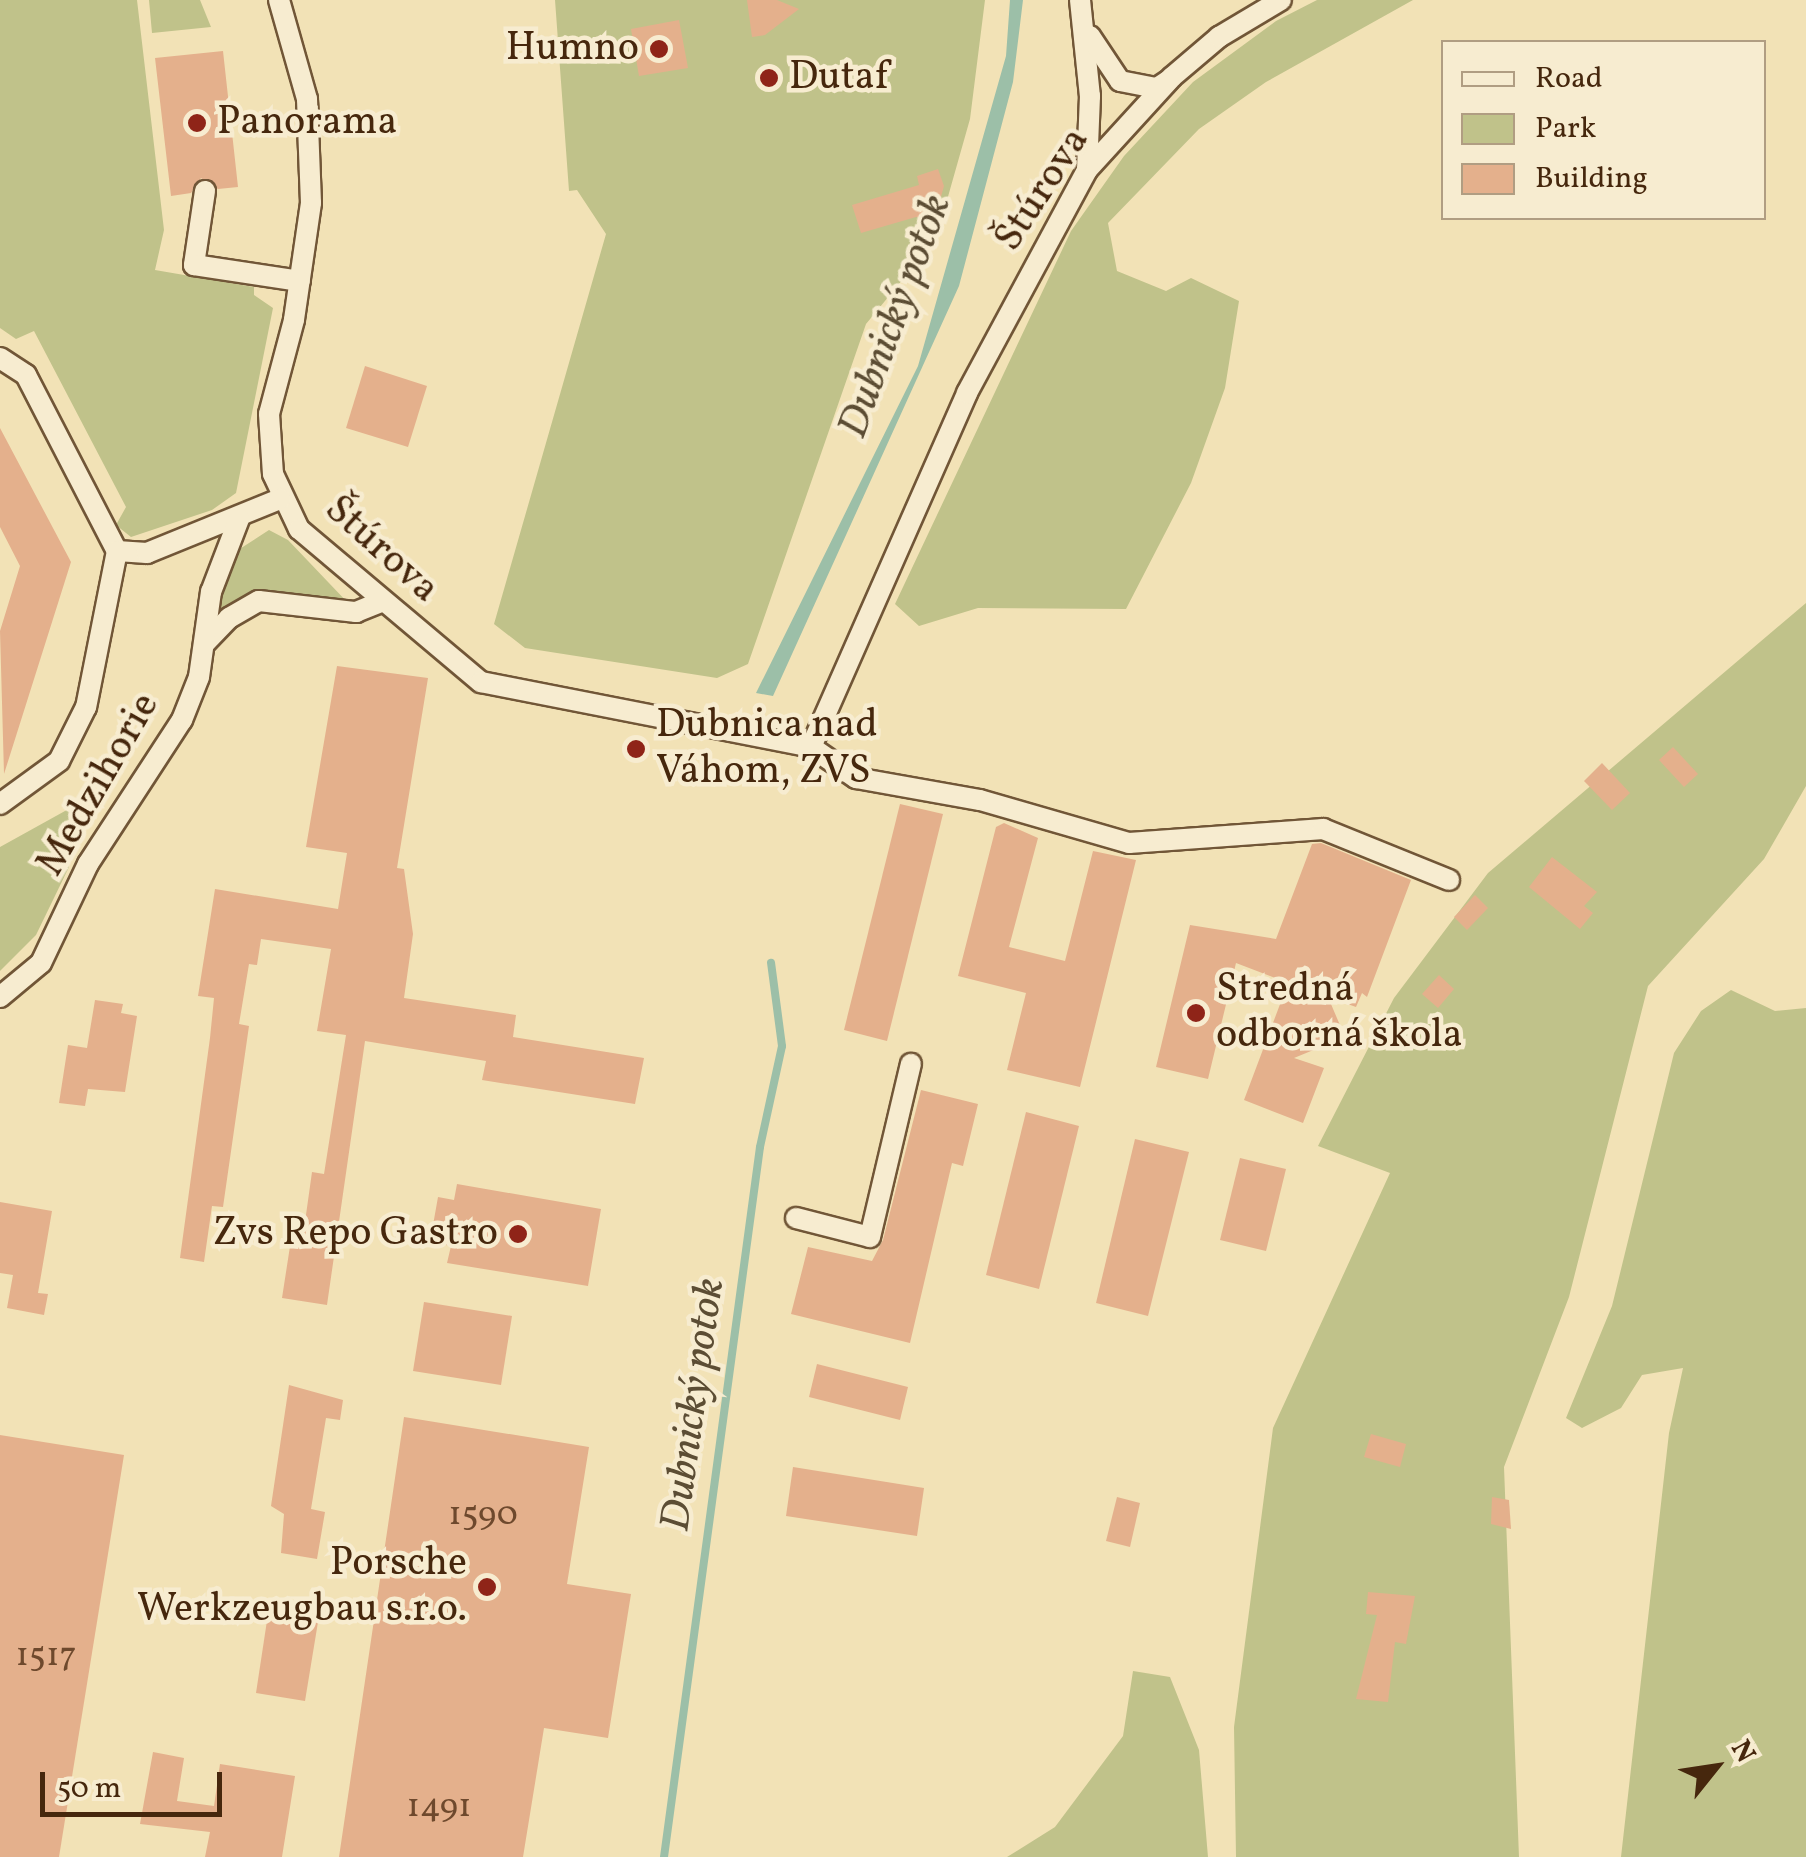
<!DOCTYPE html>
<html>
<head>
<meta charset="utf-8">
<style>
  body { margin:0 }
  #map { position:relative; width:1806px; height:1857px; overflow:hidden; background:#f2e2b6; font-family:Vollkorn,serif }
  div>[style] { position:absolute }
  .green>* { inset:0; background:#c0c28a }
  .water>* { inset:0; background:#9cbfa8 }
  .stream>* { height:8px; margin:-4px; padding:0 4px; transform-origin:4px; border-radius:4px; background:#9cbfa8 }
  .building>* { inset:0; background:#e4b08c }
  .roads { filter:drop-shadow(2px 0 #715637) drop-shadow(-2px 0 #715637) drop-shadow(0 2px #715637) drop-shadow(0 -2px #715637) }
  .minor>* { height:20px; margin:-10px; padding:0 10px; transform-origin:10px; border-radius:10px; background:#f7ecd0 }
  .dots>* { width:28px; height:28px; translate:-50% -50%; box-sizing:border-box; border:5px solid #f7ecd0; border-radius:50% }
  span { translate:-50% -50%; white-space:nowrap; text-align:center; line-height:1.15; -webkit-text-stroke:9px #f7ecd0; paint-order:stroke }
  .number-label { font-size:35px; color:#6e492d }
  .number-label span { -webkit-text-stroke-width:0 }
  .poi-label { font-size:40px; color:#46270d }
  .right { translate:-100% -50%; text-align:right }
  .left { translate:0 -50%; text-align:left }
  .street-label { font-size:40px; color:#46270d }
  .water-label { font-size:42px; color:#5c4d34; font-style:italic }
  .legend { position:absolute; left:1441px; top:40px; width:325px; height:180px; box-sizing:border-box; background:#f7ecd0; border:2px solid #b09d82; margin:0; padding:12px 18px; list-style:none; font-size:30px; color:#46270d }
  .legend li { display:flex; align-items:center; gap:20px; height:50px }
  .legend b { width:50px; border:2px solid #b09d82 }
  .north { position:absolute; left:1666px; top:1717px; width:100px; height:100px; -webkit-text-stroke:8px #f7ecd0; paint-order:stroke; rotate:60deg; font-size:28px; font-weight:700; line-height:40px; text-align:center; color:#46270d }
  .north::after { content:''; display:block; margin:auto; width:35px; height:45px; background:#46270d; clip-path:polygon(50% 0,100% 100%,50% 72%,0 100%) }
  .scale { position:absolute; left:40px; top:1772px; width:182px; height:45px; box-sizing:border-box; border:5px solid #46270d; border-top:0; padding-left:12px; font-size:30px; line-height:35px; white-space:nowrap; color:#46270d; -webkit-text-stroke:8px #f7ecd0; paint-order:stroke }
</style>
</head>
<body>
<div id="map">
  <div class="green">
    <i style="clip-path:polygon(0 0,137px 0,164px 230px,155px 270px,254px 287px,254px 295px,273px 308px,236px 493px,212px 510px,131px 537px,116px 525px,126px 507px,34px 331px,16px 339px,0 328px)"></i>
    <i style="clip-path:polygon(149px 0,200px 0,211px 27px,152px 33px)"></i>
    <i style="clip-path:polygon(555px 0,985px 0,970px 119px,936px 239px,866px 324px,748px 664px,717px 678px,525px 648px,494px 624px,606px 234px,577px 190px,569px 191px)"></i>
    <i style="clip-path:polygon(1317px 0,1413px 0,1266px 82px,1199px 129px,1108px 223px,1117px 271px,1166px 291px,1191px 278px,1239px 301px,1225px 388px,1191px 483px,1126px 609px,978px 608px,919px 626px,895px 604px,1071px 231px,1124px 156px,1193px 82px,1276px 21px)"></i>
    <i style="clip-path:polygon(269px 530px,288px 540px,349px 604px,259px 592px,236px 600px,215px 619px,235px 552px)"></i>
    <i style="clip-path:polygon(1806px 603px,1806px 786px,1764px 859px,1648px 986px,1569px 1297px,1504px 1467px,1519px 1857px,1236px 1857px,1234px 1727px,1273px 1428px,1390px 1173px,1318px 1146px,1394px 998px,1488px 873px)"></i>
    <i style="clip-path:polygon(74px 806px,59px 853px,69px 867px,36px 935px,0 971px,0 847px)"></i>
    <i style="clip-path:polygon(1731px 990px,1775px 1011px,1806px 1008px,1806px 1857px,1621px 1857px,1669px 1433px,1683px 1368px,1642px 1375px,1621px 1408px,1582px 1428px,1566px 1418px,1612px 1306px,1674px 1053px,1701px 1011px)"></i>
    <i style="clip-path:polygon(1133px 1671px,1170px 1677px,1199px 1750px,1208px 1857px,1007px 1857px,1055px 1827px,1123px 1736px)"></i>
  </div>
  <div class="water">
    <i style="clip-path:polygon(1010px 0,1023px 0,1013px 82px,959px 286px,773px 696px,756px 693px,918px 366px,1006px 56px)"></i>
  </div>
  <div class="stream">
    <i style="left:664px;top:1857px;width:716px;rotate:-82.3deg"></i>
    <i style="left:760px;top:1147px;width:103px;rotate:-77.7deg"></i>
    <i style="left:782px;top:1046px;width:84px;rotate:-97.5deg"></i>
  </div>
  <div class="building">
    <i style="clip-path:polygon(747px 0,777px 0,799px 9px,765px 35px,752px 37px)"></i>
    <i style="clip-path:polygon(679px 20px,688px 68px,639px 76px,631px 29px)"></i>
    <i style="clip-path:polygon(223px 51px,238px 187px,218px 189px,201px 178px,191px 193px,171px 196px,155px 58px)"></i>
    <i style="clip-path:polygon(938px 169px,944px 186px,934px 222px,916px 217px,861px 233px,852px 205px,919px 185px,917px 176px)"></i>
    <i style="clip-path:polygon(365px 366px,427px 386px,408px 447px,346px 428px)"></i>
    <i style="clip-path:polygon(0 428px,71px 562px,4px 774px,0 631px,20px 566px,0 527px)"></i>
    <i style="clip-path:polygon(337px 666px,428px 678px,397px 868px,404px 869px,413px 934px,404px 998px,516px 1015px,513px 1037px,644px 1058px,635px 1104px,482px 1080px,486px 1061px,365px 1041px,327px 1305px,282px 1298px,293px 1227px,304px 1229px,312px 1172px,324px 1174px,346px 1035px,317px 1031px,331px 949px,261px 939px,257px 965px,249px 964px,239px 1024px,249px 1026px,223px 1207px,212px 1206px,204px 1262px,180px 1258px,210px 1038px,214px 998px,198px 996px,215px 889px,338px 909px,347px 853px,306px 847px)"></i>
    <i style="clip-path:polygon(1673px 747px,1698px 774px,1684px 787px,1659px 760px)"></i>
    <i style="clip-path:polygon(1602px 763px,1630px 793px,1612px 810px,1584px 781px)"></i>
    <i style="clip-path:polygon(900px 804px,943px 814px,887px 1041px,844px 1030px)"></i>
    <i style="clip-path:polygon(1004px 823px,1038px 838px,1009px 947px,1065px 961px,1093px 851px,1136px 860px,1080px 1087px,1007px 1070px,1026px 993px,958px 976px,996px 827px)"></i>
    <i style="clip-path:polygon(1321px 843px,1411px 880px,1367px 997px,1362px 993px,1356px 1007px,1328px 997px,1345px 1037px,1294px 1058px,1324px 1068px,1303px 1123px,1244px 1100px,1288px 983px,1236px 963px,1208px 1079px,1156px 1067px,1190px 925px,1276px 939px,1312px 844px)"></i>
    <i style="clip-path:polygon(1552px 857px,1597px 892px,1584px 906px,1593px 913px,1580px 929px,1529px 887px)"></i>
    <i style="clip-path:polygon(1475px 895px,1488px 908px,1467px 930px,1454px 917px)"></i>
    <i style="clip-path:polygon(1439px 975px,1454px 989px,1438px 1008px,1422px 994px)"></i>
    <i style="clip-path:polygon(95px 1000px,123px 1004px,121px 1013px,137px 1016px,125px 1092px,88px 1089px,85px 1106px,59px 1103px,68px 1045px,87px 1048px)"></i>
    <i style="clip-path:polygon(921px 1090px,978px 1104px,963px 1166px,952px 1163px,910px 1343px,791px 1314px,808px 1247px,872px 1261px,883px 1240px)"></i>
    <i style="clip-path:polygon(1026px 1112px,1079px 1126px,1039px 1289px,986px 1275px)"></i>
    <i style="clip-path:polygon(1135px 1139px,1189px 1152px,1148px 1316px,1096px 1303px)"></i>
    <i style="clip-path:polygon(1240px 1158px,1286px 1169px,1266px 1251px,1220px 1240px)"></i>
    <i style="clip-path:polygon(457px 1184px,601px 1209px,588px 1286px,447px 1263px,451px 1246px,430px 1242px,438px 1197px,454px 1200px)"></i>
    <i style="clip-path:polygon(0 1202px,52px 1211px,38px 1293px,48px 1294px,44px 1315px,7px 1308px,13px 1275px,0 1273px)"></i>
    <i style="clip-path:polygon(424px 1302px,512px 1316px,501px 1385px,413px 1371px)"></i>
    <i style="clip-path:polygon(817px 1364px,908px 1387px,900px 1420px,809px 1397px)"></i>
    <i style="clip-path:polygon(289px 1385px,343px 1400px,340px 1420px,326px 1418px,311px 1509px,325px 1512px,317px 1559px,281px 1553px,284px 1514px,271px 1506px)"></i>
    <i style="clip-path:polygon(404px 1417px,589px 1447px,567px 1584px,631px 1594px,608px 1738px,544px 1728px,523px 1857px,339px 1857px)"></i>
    <i style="clip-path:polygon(1371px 1434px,1406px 1444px,1400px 1467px,1364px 1457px)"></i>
    <i style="clip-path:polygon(0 1435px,124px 1455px,59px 1857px,0 1857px)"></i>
    <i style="clip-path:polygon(793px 1467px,924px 1488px,917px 1536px,786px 1516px)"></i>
    <i style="clip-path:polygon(1117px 1497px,1140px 1503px,1130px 1547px,1106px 1541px)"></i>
    <i style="clip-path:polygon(1492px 1497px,1509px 1500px,1511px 1529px,1491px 1524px)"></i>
    <i style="clip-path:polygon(1368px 1592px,1415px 1596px,1406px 1644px,1395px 1642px,1388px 1702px,1356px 1699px,1377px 1615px,1366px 1614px)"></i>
    <i style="clip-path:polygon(268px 1614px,318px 1622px,305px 1701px,256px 1693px)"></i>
    <i style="clip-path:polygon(153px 1752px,184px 1758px,177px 1801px,214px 1806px,220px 1764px,295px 1776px,282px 1857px,205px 1857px,210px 1832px,140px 1824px)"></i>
  </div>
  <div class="roads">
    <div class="minor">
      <i style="left:279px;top:0;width:103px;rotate:74.2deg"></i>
      <i style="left:307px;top:99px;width:104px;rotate:87.8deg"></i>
      <i style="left:311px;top:203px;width:118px;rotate:98.3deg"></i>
      <i style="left:294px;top:320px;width:97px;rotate:104.9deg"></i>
      <i style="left:269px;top:414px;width:60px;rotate:86.2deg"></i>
      <i style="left:273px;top:474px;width:61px;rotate:64.7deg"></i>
      <i style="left:299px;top:529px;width:238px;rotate:40.1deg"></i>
      <i style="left:481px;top:682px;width:336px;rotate:11.1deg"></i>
      <i style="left:811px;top:747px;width:387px;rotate:-66.2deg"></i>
      <i style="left:967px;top:393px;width:253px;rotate:-61.7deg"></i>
      <i style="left:1087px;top:170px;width:126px;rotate:-47.6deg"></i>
      <i style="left:1172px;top:77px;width:62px;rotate:-40.4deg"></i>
      <i style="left:1219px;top:37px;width:72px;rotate:-30.8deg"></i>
      <i style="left:1080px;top:0;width:97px;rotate:84.1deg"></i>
      <i style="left:1090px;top:96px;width:74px;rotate:92.3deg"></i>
      <i style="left:1090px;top:36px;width:54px;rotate:56.3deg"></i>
      <i style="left:1120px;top:81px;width:38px;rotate:11deg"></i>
      <i style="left:1157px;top:88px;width:14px;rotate:-34deg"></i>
      <i style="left:205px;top:191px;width:75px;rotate:98.5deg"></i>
      <i style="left:194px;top:265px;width:107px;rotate:8.6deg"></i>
      <i style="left:0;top:358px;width:31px;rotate:33deg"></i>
      <i style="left:26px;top:375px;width:198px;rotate:62.7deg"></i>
      <i style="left:117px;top:551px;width:159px;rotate:101.2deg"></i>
      <i style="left:86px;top:707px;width:60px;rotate:116.6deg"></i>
      <i style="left:59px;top:761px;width:73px;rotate:143.9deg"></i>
      <i style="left:117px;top:551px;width:30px;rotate:4deg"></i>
      <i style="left:147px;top:553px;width:144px;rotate:-22.1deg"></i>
      <i style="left:204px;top:644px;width:36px;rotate:-46deg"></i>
      <i style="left:229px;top:618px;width:34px;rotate:-30deg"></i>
      <i style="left:259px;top:601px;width:98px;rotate:6.5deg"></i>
      <i style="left:356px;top:612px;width:29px;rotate:-22deg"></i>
      <i style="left:811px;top:747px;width:55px;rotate:34.6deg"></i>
      <i style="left:856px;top:778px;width:126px;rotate:10.1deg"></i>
      <i style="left:980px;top:800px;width:155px;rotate:16.1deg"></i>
      <i style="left:1129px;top:843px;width:195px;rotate:-4.1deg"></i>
      <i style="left:1323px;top:829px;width:136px;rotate:22deg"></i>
      <i style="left:0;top:997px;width:53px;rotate:-39.7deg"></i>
      <i style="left:41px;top:963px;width:110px;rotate:-64.6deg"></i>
      <i style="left:88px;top:864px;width:172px;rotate:-56.9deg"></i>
      <i style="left:182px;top:720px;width:46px;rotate:-68.4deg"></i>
      <i style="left:199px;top:677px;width:86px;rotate:-82deg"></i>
      <i style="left:211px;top:592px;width:78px;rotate:-69deg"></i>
      <i style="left:796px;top:1218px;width:76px;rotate:14.4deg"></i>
      <i style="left:870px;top:1237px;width:178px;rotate:-76.7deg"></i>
    </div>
  </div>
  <div class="dots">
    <i style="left:659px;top:49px;background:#8f2418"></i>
    <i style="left:769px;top:78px;background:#8f2418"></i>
    <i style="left:197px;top:123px;background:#8f2418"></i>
    <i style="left:636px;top:749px;background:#8f2418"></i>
    <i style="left:1196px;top:1013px;background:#8f2418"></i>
    <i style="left:518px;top:1234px;background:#8f2418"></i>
    <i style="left:487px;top:1587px;background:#8f2418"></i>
  </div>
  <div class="number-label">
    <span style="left:483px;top:1515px">1590</span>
    <span style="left:46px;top:1656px">1517</span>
    <span style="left:439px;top:1807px">1491</span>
  </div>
  <div class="poi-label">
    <span class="right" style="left:639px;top:49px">Humno</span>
    <span class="left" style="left:789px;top:78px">Dutaf</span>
    <span class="left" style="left:217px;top:123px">Panorama</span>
    <span class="left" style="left:656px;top:749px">Dubnica nad<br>Váhom, ZVS</span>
    <span class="left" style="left:1216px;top:1013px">Stredná<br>odborná škola</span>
    <span class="right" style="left:498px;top:1234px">Zvs Repo Gastro</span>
    <span class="right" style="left:467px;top:1587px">Porsche<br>Werkzeugbau s.r.o.</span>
  </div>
  <div class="street-label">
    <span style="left:1043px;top:190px;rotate:-57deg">Štúrova</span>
    <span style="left:381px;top:550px;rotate:42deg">Štúrova</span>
    <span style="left:99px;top:785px;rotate:-60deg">Medzihorie</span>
  </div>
  <div class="water-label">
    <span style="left:897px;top:317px;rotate:-70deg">Dubnický potok</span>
    <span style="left:695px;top:1405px;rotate:-82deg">Dubnický potok</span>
  </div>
  <ul class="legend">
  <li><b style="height:12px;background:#f7ecd0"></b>Road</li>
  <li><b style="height:28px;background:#c0c28a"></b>Park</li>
  <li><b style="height:28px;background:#e4b08c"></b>Building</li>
  </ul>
  <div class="north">N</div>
  <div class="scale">50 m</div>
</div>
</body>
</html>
